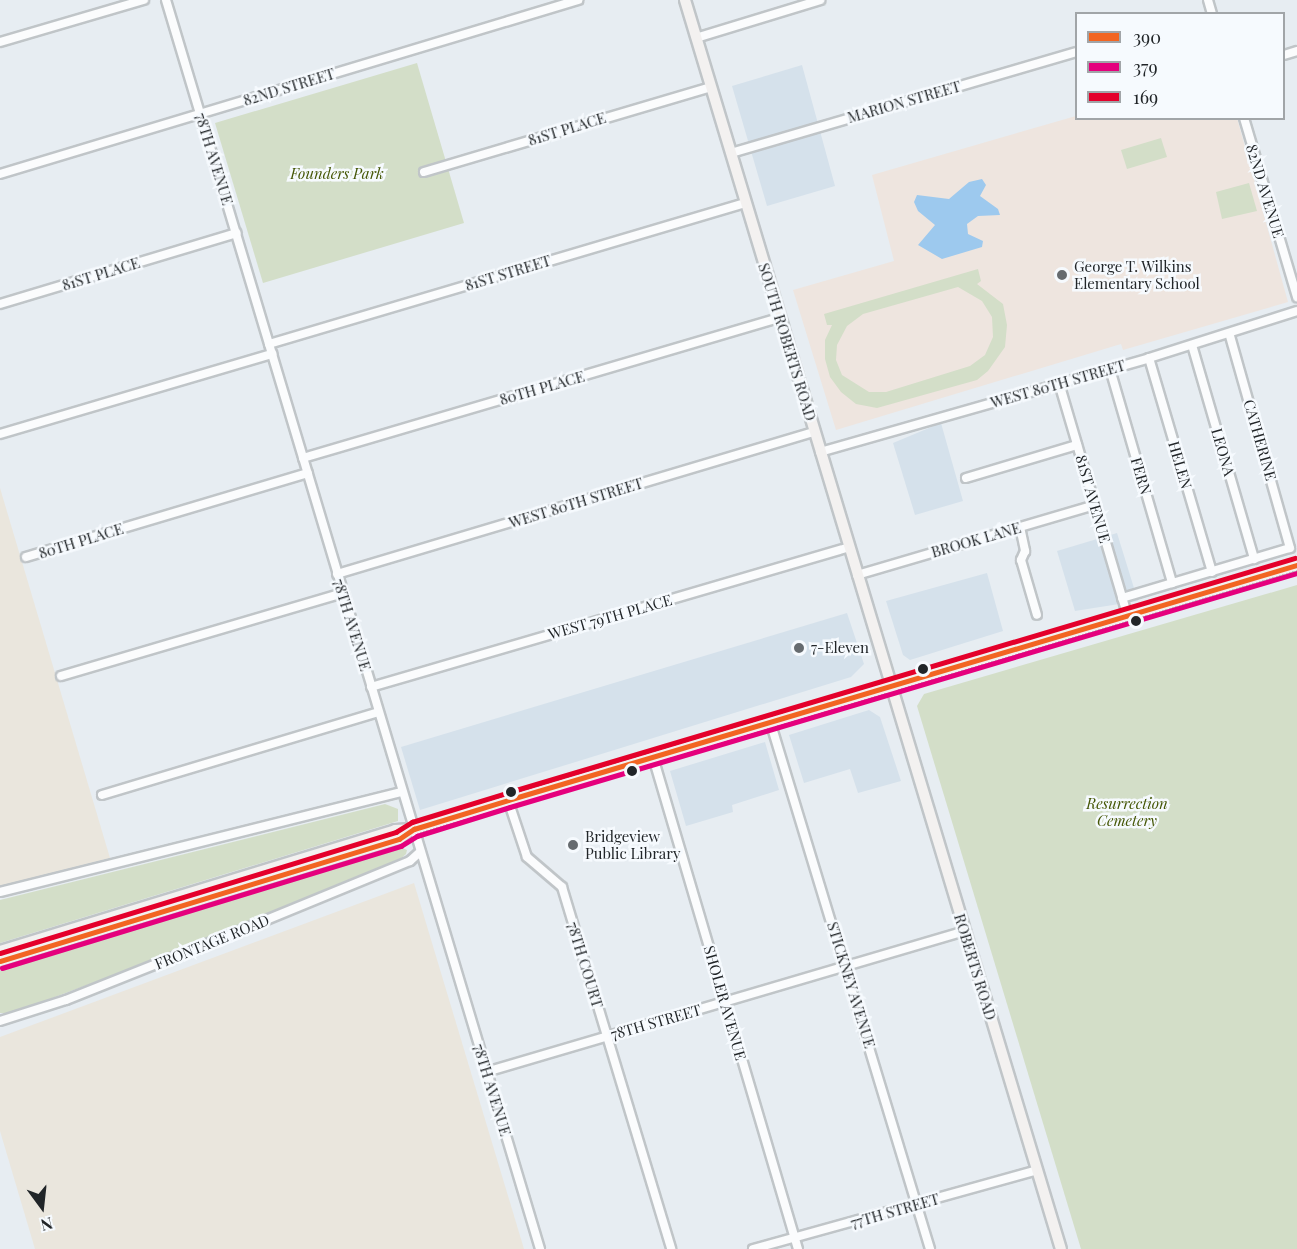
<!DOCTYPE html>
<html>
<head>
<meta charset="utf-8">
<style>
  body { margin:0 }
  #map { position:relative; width:1297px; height:1249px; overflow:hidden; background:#e7edf2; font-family:"Playfair Display",serif }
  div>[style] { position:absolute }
  .built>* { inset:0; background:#d5e1eb }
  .industrial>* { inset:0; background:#eae6dd }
  .education>* { inset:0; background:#eee5df }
  .green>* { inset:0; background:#d3dec8 }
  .water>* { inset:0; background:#9dc9ee }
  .roads { filter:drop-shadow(2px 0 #c0c5c8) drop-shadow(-2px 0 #c0c5c8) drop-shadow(0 2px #c0c5c8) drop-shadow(0 -2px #c0c5c8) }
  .street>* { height:8px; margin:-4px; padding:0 4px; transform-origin:4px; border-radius:4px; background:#fbfcfd }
  .secondary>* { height:10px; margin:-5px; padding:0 5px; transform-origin:5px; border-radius:5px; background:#f3f1f0 }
  .bus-1>* { height:4.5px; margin:-2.25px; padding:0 2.25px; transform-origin:2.25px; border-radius:2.25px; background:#f26522 }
  .bus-2>* { height:4.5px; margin:-2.25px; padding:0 2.25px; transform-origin:2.25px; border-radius:2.25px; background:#e5007d }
  .bus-3>* { height:4.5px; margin:-2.25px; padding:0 2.25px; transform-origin:2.25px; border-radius:2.25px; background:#e4002b }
  .dots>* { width:16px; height:16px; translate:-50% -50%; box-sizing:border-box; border:3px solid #f6fafe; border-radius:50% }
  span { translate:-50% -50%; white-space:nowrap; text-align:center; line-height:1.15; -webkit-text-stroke:5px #f6fafe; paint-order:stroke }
  .street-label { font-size:15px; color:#212528 }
  .park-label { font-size:15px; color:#445605; font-style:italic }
  .poi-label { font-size:15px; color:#212528 }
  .left { translate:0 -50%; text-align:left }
  .legend { position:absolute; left:1075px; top:12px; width:210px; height:108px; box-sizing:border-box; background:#f6fafe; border:2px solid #a1a5a8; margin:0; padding:8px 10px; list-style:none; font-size:18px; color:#212528 }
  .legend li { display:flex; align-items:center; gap:12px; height:30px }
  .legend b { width:30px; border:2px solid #a1a5a8 }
  .north { position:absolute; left:12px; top:1177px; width:60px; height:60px; -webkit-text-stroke:4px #f6fafe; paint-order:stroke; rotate:165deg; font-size:16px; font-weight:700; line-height:24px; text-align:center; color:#212528 }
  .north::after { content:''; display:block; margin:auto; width:21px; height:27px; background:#212528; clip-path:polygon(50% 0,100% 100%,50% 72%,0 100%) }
</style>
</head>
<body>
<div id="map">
  <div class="built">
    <i style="clip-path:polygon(802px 65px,835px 186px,767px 206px,732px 86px)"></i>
    <i style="clip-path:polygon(941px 423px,963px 501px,915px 515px,893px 443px)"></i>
    <i style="clip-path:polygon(1117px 533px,1138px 601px,1075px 611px,1057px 551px)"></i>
    <i style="clip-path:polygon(987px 573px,1003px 631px,910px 660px,903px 655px,886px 601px)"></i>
    <i style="clip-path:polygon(847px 613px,864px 664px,851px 677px,420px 810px,401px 747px)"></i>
    <i style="clip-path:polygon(869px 710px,880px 717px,901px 781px,858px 793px,850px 769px,804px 783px,789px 735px)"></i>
    <i style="clip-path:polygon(765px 742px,779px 790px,732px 805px,733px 812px,686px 826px,670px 771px)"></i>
  </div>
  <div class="industrial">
    <i style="clip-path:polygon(0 488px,110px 858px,0 886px)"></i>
    <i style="clip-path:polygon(414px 883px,524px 1249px,35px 1249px,0 1131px,0 1037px)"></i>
  </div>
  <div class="education">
    <i style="clip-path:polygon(1076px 116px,1237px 118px,1288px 302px,1123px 350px,1121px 344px,836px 430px,793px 290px,894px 261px,872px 175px)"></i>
  </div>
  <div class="green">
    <i style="clip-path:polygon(417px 63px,464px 223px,263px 283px,215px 123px)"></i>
    <i style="clip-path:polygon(1161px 138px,1167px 157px,1127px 169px,1121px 150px)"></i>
    <i style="clip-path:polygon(1249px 183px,1257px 211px,1222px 219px,1216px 192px)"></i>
    <i style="clip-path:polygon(evenodd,978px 269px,981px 281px,977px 284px,1003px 304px,1007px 325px,1005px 347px,988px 371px,977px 380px,877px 408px,856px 404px,841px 392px,830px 377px,825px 359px,825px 340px,832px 325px,827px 325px,824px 314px,978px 269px,958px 287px,982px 301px,992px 317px,993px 337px,985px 355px,970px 366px,886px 392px,869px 392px,842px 375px,836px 360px,837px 345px,847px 326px,863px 314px,958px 287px)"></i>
    <i style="clip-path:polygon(1297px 585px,1297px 1249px,1081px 1249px,917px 706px,924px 694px)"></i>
    <i style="clip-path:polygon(385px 804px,398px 809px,398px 821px,0 943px,0 900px)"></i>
    <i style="clip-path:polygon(402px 848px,407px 850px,406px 854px,398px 861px,343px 885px,146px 963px,12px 1013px,0 1013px,0 971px)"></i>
  </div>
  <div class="water">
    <i style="clip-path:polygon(982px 179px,986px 185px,980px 196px,998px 209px,1000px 215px,978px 216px,967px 224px,968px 234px,983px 241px,982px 247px,942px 259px,918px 245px,935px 225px,918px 211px,914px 202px,917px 195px,949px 199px,969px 182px)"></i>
  </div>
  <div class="roads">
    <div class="street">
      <i style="left:166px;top:0;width:1304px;rotate:73.33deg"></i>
      <i style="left:1208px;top:0;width:15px;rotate:74deg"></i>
      <i style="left:696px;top:38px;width:130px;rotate:-17deg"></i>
      <i style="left:0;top:42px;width:150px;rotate:-16.3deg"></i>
      <i style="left:1284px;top:55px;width:14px;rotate:-17deg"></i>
      <i style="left:1244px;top:118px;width:187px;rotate:73.5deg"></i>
      <i style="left:731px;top:153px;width:359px;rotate:-16.3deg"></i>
      <i style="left:424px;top:172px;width:299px;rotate:-16.5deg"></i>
      <i style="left:0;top:174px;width:604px;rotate:-16.75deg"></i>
      <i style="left:0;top:304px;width:247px;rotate:-16.7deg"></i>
      <i style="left:269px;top:344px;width:497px;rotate:-16.5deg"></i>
      <i style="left:1192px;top:345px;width:223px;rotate:73.8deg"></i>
      <i style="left:1149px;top:358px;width:223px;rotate:73.6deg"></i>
      <i style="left:1110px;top:369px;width:223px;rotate:73.8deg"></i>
      <i style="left:1059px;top:383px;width:241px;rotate:73.6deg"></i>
      <i style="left:0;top:434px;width:284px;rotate:-16.4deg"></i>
      <i style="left:820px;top:452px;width:342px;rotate:-15.9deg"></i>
      <i style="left:1149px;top:358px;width:155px;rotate:-17.6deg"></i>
      <i style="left:303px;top:458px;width:497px;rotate:-16.4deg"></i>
      <i style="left:966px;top:478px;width:116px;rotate:-16.6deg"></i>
      <i style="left:1020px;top:527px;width:25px;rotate:78deg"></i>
      <i style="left:1025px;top:551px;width:10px;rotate:114deg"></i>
      <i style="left:1021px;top:560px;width:57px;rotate:73.8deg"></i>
      <i style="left:26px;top:557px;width:294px;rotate:-16.6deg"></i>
      <i style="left:337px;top:574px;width:498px;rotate:-16.6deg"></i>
      <i style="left:857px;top:575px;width:248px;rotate:-16.4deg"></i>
      <i style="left:1122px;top:598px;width:175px;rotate:-16.6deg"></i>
      <i style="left:1290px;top:548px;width:223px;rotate:-105.8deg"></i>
      <i style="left:61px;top:676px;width:294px;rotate:-16.4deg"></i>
      <i style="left:371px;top:687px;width:498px;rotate:-16.3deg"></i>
      <i style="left:770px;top:721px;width:552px;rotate:73.14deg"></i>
      <i style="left:653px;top:757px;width:513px;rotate:73.58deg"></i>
      <i style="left:102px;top:795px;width:288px;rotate:-16.7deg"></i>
      <i style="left:508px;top:800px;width:60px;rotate:71.6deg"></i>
      <i style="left:527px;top:857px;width:46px;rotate:40.6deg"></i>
      <i style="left:562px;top:887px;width:378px;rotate:73.2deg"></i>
      <i style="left:0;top:892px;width:414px;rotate:-14deg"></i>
      <i style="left:0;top:1021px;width:69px;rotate:-17.7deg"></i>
      <i style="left:66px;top:1000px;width:179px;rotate:-21.7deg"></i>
      <i style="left:232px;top:934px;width:192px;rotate:-22.3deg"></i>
      <i style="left:410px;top:861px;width:13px;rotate:-42deg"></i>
      <i style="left:486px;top:1072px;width:498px;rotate:-16.4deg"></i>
      <i style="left:753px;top:1249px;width:295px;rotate:-15.5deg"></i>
    </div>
    <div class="secondary">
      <i style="left:685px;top:0;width:1304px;rotate:73.25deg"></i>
      <i style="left:0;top:951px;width:413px;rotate:-17deg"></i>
      <i style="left:395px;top:830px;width:19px;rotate:-3deg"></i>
      <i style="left:414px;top:829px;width:922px;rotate:-16.65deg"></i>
      <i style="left:0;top:961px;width:417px;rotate:-17deg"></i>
      <i style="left:399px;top:839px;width:17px;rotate:-36deg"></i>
    </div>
  </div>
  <div class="bus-1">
    <i style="left:0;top:961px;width:417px;rotate:-17deg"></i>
    <i style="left:399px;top:839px;width:18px;rotate:-34deg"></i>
    <i style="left:414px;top:829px;width:98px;rotate:-17.1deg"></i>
    <i style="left:508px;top:800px;width:823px;rotate:-16.59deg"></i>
  </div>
  <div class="bus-2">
    <i style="left:2px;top:968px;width:417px;rotate:-17deg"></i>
    <i style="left:401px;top:846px;width:19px;rotate:-32deg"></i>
    <i style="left:417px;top:836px;width:97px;rotate:-17.3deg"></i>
    <i style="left:510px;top:807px;width:821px;rotate:-16.56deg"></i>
  </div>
  <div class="bus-3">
    <i style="left:0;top:953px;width:414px;rotate:-17deg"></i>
    <i style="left:396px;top:832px;width:19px;rotate:-32deg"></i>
    <i style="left:412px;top:822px;width:98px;rotate:-17.1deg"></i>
    <i style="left:506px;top:793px;width:823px;rotate:-16.59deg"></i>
  </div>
  <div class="dots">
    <i style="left:1062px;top:275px;background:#666b6f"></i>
    <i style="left:1136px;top:621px;background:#212528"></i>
    <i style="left:799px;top:648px;background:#666b6f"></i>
    <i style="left:923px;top:669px;background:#212528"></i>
    <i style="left:632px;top:771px;background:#212528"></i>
    <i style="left:511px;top:792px;background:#212528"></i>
    <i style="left:573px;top:845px;background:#666b6f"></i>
  </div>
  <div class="street-label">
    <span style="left:289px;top:87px;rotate:-17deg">82ND STREET</span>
    <span style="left:904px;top:102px;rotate:-16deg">MARION STREET</span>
    <span style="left:567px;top:129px;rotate:-17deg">81ST PLACE</span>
    <span style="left:214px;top:159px;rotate:73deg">78TH AVENUE</span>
    <span style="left:1265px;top:191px;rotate:73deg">82ND AVENUE</span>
    <span style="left:508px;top:273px;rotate:-17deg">81ST STREET</span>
    <span style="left:101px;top:274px;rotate:-17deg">81ST PLACE</span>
    <span style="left:787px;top:342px;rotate:73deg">SOUTH ROBERTS ROAD</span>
    <span style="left:1058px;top:384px;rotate:-16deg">WEST 80TH STREET</span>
    <span style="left:542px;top:388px;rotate:-16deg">80TH PLACE</span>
    <span style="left:1260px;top:440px;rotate:74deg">CATHERINE</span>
    <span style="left:1223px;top:452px;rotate:74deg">LEONA</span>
    <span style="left:1180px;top:465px;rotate:74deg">HELEN</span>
    <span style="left:1141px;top:476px;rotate:74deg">FERN</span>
    <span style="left:1093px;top:499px;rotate:74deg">81ST AVENUE</span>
    <span style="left:576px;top:503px;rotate:-17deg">WEST 80TH STREET</span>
    <span style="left:976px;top:540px;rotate:-16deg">BROOK LANE</span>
    <span style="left:81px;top:541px;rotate:-17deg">80TH PLACE</span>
    <span style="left:610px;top:617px;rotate:-16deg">WEST 79TH PLACE</span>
    <span style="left:352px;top:625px;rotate:73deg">78TH AVENUE</span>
    <span style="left:212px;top:942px;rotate:-22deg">FRONTAGE ROAD</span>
    <span style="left:585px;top:965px;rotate:73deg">78TH COURT</span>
    <span style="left:975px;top:967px;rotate:73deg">ROBERTS ROAD</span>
    <span style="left:851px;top:985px;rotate:73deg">STICKNEY AVENUE</span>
    <span style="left:725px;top:1003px;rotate:74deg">SHOLER AVENUE</span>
    <span style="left:656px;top:1022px;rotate:-16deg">78TH STREET</span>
    <span style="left:492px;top:1090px;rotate:73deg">78TH AVENUE</span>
    <span style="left:895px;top:1211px;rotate:-16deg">77TH STREET</span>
  </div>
  <div class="park-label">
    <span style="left:337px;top:174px">Founders Park</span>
    <span style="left:1127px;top:812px">Resurrection<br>Cemetery</span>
  </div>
  <div class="poi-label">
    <span class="left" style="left:1074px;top:275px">George T. Wilkins<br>Elementary School</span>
    <span class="left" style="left:811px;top:648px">7-Eleven</span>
    <span class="left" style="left:585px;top:845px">Bridgeview<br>Public Library</span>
  </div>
  <ul class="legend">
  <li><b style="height:8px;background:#f26522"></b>390</li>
  <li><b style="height:8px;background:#e5007d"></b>379</li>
  <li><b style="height:8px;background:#e4002b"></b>169</li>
  </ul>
  <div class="north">N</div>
</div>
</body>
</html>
